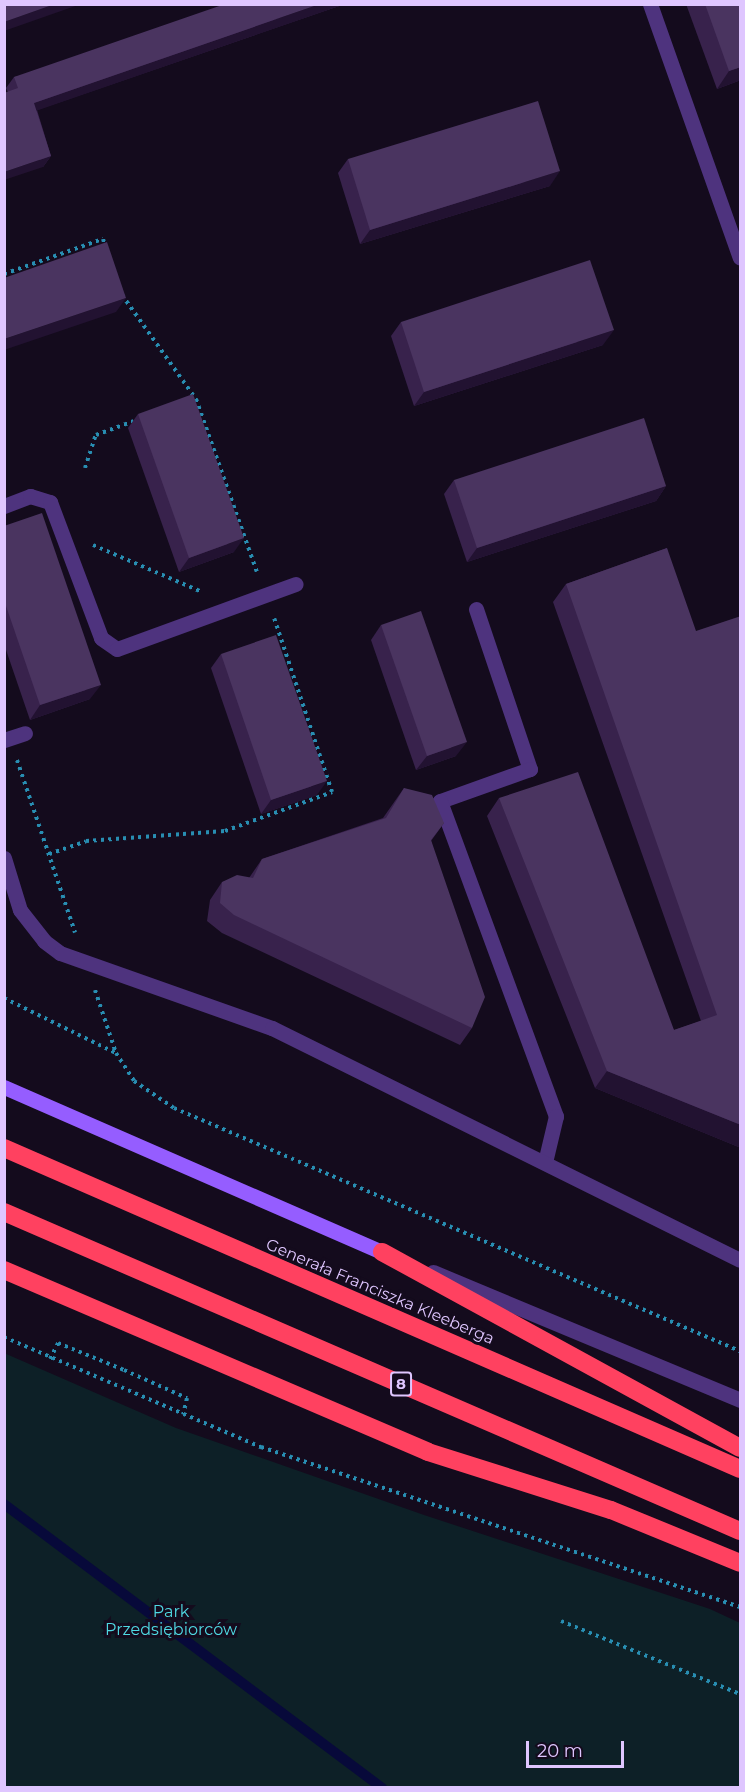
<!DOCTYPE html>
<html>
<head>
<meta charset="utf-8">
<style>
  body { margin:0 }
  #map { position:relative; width:745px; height:1792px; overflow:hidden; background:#140b1d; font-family:Montserrat,sans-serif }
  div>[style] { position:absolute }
  .green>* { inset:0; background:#0d2027 }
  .stream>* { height:10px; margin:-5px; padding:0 5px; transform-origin:5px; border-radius:5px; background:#07093a }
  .path>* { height:4px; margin-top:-2px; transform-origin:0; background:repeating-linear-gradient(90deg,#288eb2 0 3px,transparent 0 7.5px) }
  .lane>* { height:15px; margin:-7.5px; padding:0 7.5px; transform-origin:7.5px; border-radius:7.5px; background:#4e337e }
  .street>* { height:15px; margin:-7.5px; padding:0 7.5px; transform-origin:7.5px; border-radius:7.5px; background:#4e337e }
  .secondary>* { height:15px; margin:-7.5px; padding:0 7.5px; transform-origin:7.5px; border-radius:7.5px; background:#955dff }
  .highway>* { height:18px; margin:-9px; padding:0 9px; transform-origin:9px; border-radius:9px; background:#ff4160 }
  .wall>* { inset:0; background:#38224c }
  .shaded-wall>* { inset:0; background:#221231 }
  .building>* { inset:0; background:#4a3460 }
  span { translate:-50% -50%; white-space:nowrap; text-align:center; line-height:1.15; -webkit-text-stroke:6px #140b1d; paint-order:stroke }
  .shield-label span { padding:2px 4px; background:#140b1d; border:2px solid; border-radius:4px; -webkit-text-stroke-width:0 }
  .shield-label { font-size:15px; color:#dfc6ff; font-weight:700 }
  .street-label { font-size:16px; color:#dfc6ff }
  .park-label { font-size:16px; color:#4fd9e3 }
  .frame { position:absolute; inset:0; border:6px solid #dfc6ff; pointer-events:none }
  .scale { position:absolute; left:526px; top:1741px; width:98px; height:27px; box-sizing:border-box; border:3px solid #dfc6ff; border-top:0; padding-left:8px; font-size:18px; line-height:21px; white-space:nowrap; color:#dfc6ff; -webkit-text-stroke:4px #140b1d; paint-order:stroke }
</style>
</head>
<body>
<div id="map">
  <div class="green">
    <i style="clip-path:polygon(4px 1353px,176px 1428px,424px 1515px,710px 1609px,740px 1623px,740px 1787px,5px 1787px)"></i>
  </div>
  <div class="stream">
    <i style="left:4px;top:1504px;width:473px;rotate:36.9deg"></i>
  </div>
  <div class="path">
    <i style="left:4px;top:274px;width:105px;rotate:-19.5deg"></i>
    <i style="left:103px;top:239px;width:9px;rotate:72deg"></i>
    <i style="left:122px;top:295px;width:128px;rotate:54.6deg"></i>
    <i style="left:192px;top:401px;width:4px;rotate:-27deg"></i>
    <i style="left:196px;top:399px;width:183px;rotate:70.6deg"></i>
    <i style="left:85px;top:468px;width:35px;rotate:-72deg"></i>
    <i style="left:96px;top:435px;width:40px;rotate:-20.2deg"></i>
    <i style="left:93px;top:545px;width:119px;rotate:23.3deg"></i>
    <i style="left:17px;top:760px;width:182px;rotate:71.4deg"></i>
    <i style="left:49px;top:854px;width:39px;rotate:-19deg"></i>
    <i style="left:86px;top:841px;width:139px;rotate:-4.1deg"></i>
    <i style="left:225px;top:831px;width:114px;rotate:-20deg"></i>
    <i style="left:332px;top:792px;width:183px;rotate:-108.4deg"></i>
    <i style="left:95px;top:990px;width:66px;rotate:71.6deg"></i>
    <i style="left:4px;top:998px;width:125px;rotate:26.2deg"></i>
    <i style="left:116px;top:1053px;width:33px;rotate:57deg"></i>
    <i style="left:134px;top:1081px;width:48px;rotate:34deg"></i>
    <i style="left:174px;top:1108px;width:616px;rotate:23.24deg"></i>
    <i style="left:4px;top:1337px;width:280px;rotate:23.2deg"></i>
    <i style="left:261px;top:1447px;width:505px;rotate:18.47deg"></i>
    <i style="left:50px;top:1359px;width:18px;rotate:-63deg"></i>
    <i style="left:58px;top:1343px;width:71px;rotate:22.2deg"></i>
    <i style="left:124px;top:1370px;width:69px;rotate:24deg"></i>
    <i style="left:187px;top:1398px;width:17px;rotate:103deg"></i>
    <i style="left:561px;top:1621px;width:193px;rotate:22.2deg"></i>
  </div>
  <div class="lane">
    <i style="left:4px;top:506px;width:28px;rotate:-21deg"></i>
    <i style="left:30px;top:496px;width:21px;rotate:17deg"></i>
    <i style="left:50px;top:502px;width:145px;rotate:69.4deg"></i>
    <i style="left:101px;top:638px;width:19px;rotate:35deg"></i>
    <i style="left:117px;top:649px;width:190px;rotate:-20deg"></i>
    <i style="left:476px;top:609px;width:169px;rotate:71.4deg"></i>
    <i style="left:530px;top:769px;width:96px;rotate:160.4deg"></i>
    <i style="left:440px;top:801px;width:336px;rotate:69.8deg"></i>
    <i style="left:556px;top:1116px;width:47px;rotate:103.4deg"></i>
    <i style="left:4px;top:740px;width:22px;rotate:-18deg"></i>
  </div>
  <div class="street">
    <i style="left:650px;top:4px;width:269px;rotate:70.5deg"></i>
    <i style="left:4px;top:858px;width:54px;rotate:72.9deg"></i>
    <i style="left:20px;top:910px;width:39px;rotate:52deg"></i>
    <i style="left:44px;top:941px;width:20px;rotate:37deg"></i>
    <i style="left:60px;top:953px;width:225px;rotate:19.5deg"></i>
    <i style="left:272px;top:1028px;width:522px;rotate:26.37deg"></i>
    <i style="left:433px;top:1272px;width:333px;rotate:22.6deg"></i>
  </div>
  <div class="secondary">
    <i style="left:4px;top:1087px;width:412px;rotate:23.6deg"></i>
  </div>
  <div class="highway">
    <i style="left:4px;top:1148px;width:803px;rotate:23.56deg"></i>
    <i style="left:4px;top:1212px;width:802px;rotate:23.43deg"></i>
    <i style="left:382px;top:1252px;width:408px;rotate:28.7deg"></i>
    <i style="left:4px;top:1270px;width:461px;rotate:23.2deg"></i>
    <i style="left:428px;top:1452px;width:192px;rotate:17.6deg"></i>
    <i style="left:611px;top:1510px;width:139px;rotate:22.3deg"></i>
  </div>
  <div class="wall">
    <i style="clip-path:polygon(345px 4px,37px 110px,51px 156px,43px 167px,6px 88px,14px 77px)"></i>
    <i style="clip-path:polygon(686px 4px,741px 4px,741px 80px,717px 89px)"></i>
    <i style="clip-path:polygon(348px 159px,550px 186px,360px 244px,338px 173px)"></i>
    <i style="clip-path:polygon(401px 322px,603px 345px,414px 406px,391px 336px)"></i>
    <i style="clip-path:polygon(138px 414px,234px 552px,179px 572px,128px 428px)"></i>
    <i style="clip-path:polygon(454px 480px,666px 486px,656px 501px,467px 562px,444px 494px)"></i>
    <i style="clip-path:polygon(4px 526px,90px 699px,30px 720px,4px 644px)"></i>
    <i style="clip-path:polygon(667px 548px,741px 1148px,595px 1088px,487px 816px,499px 798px,674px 1030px,701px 1021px,553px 602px,566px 584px)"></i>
    <i style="clip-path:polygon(381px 625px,456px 756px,416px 770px,371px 640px)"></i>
    <i style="clip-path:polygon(221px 654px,317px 795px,261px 814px,211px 668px)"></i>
    <i style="clip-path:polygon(404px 788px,444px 823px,431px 841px,472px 1028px,460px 1045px,222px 933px,207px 921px,210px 900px,222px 882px,249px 878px,262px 859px,383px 818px)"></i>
  </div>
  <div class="shaded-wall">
    <i style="clip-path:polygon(55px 4px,81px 4px,4px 31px,4px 22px)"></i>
    <i style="clip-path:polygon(320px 4px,345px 4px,27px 114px,34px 103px)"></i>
    <i style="clip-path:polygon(741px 67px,741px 80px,717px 89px,729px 71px)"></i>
    <i style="clip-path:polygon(51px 156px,43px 167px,4px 180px,4px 172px)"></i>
    <i style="clip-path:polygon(560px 171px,550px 186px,360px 244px,370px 230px)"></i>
    <i style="clip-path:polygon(126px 298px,116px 312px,4px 350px,4px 339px)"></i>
    <i style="clip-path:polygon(614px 330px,603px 345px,414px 406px,424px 392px)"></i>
    <i style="clip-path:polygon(666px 486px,656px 501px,467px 562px,477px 548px)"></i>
    <i style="clip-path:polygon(244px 538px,234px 552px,179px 572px,189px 558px)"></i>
    <i style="clip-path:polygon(101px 685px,90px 699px,30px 720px,40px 705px)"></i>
    <i style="clip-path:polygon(467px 742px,456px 756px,416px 770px,427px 756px)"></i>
    <i style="clip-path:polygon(327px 781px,317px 795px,261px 814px,271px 800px)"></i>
    <i style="clip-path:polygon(607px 1071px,741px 1125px,741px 1148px,595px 1088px)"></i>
  </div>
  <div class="building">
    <i style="clip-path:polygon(4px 4px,55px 4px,4px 22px)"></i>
    <i style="clip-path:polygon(225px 4px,320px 4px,34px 103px,51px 156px,4px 172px,4px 93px,18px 88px,14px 77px)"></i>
    <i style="clip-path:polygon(705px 4px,741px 4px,741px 67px,729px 71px)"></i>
    <i style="clip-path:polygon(538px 101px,560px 171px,370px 230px,348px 159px)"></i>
    <i style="clip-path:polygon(107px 242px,126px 298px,4px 339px,4px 278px)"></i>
    <i style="clip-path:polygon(590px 260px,614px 330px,424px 392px,401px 322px)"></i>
    <i style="clip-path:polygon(193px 394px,244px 538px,189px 558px,138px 414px)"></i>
    <i style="clip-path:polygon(644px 418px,666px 486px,477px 548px,454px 480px)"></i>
    <i style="clip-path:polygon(42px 513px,101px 685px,40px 705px,4px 600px,4px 526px)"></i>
    <i style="clip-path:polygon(667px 548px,696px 631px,741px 616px,741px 1125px,607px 1071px,499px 798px,578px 772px,674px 1030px,717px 1015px,566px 584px)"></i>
    <i style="clip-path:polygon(421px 611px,467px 742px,427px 756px,381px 625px)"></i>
    <i style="clip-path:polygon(276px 635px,327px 781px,271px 800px,221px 654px)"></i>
    <i style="clip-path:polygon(404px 788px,432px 795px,444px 823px,431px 840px,485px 997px,472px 1028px,234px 915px,220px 903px,222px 882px,237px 875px,253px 878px,262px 859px,386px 818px)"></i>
  </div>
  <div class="shield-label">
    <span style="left:401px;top:1384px">8</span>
  </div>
  <div class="street-label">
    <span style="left:380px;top:1292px;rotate:23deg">Generała Franciszka Kleeberga</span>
  </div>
  <div class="park-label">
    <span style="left:171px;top:1621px">Park<br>Przedsiębiorców</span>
  </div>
  <div class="frame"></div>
  <div class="scale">20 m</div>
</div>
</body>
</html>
